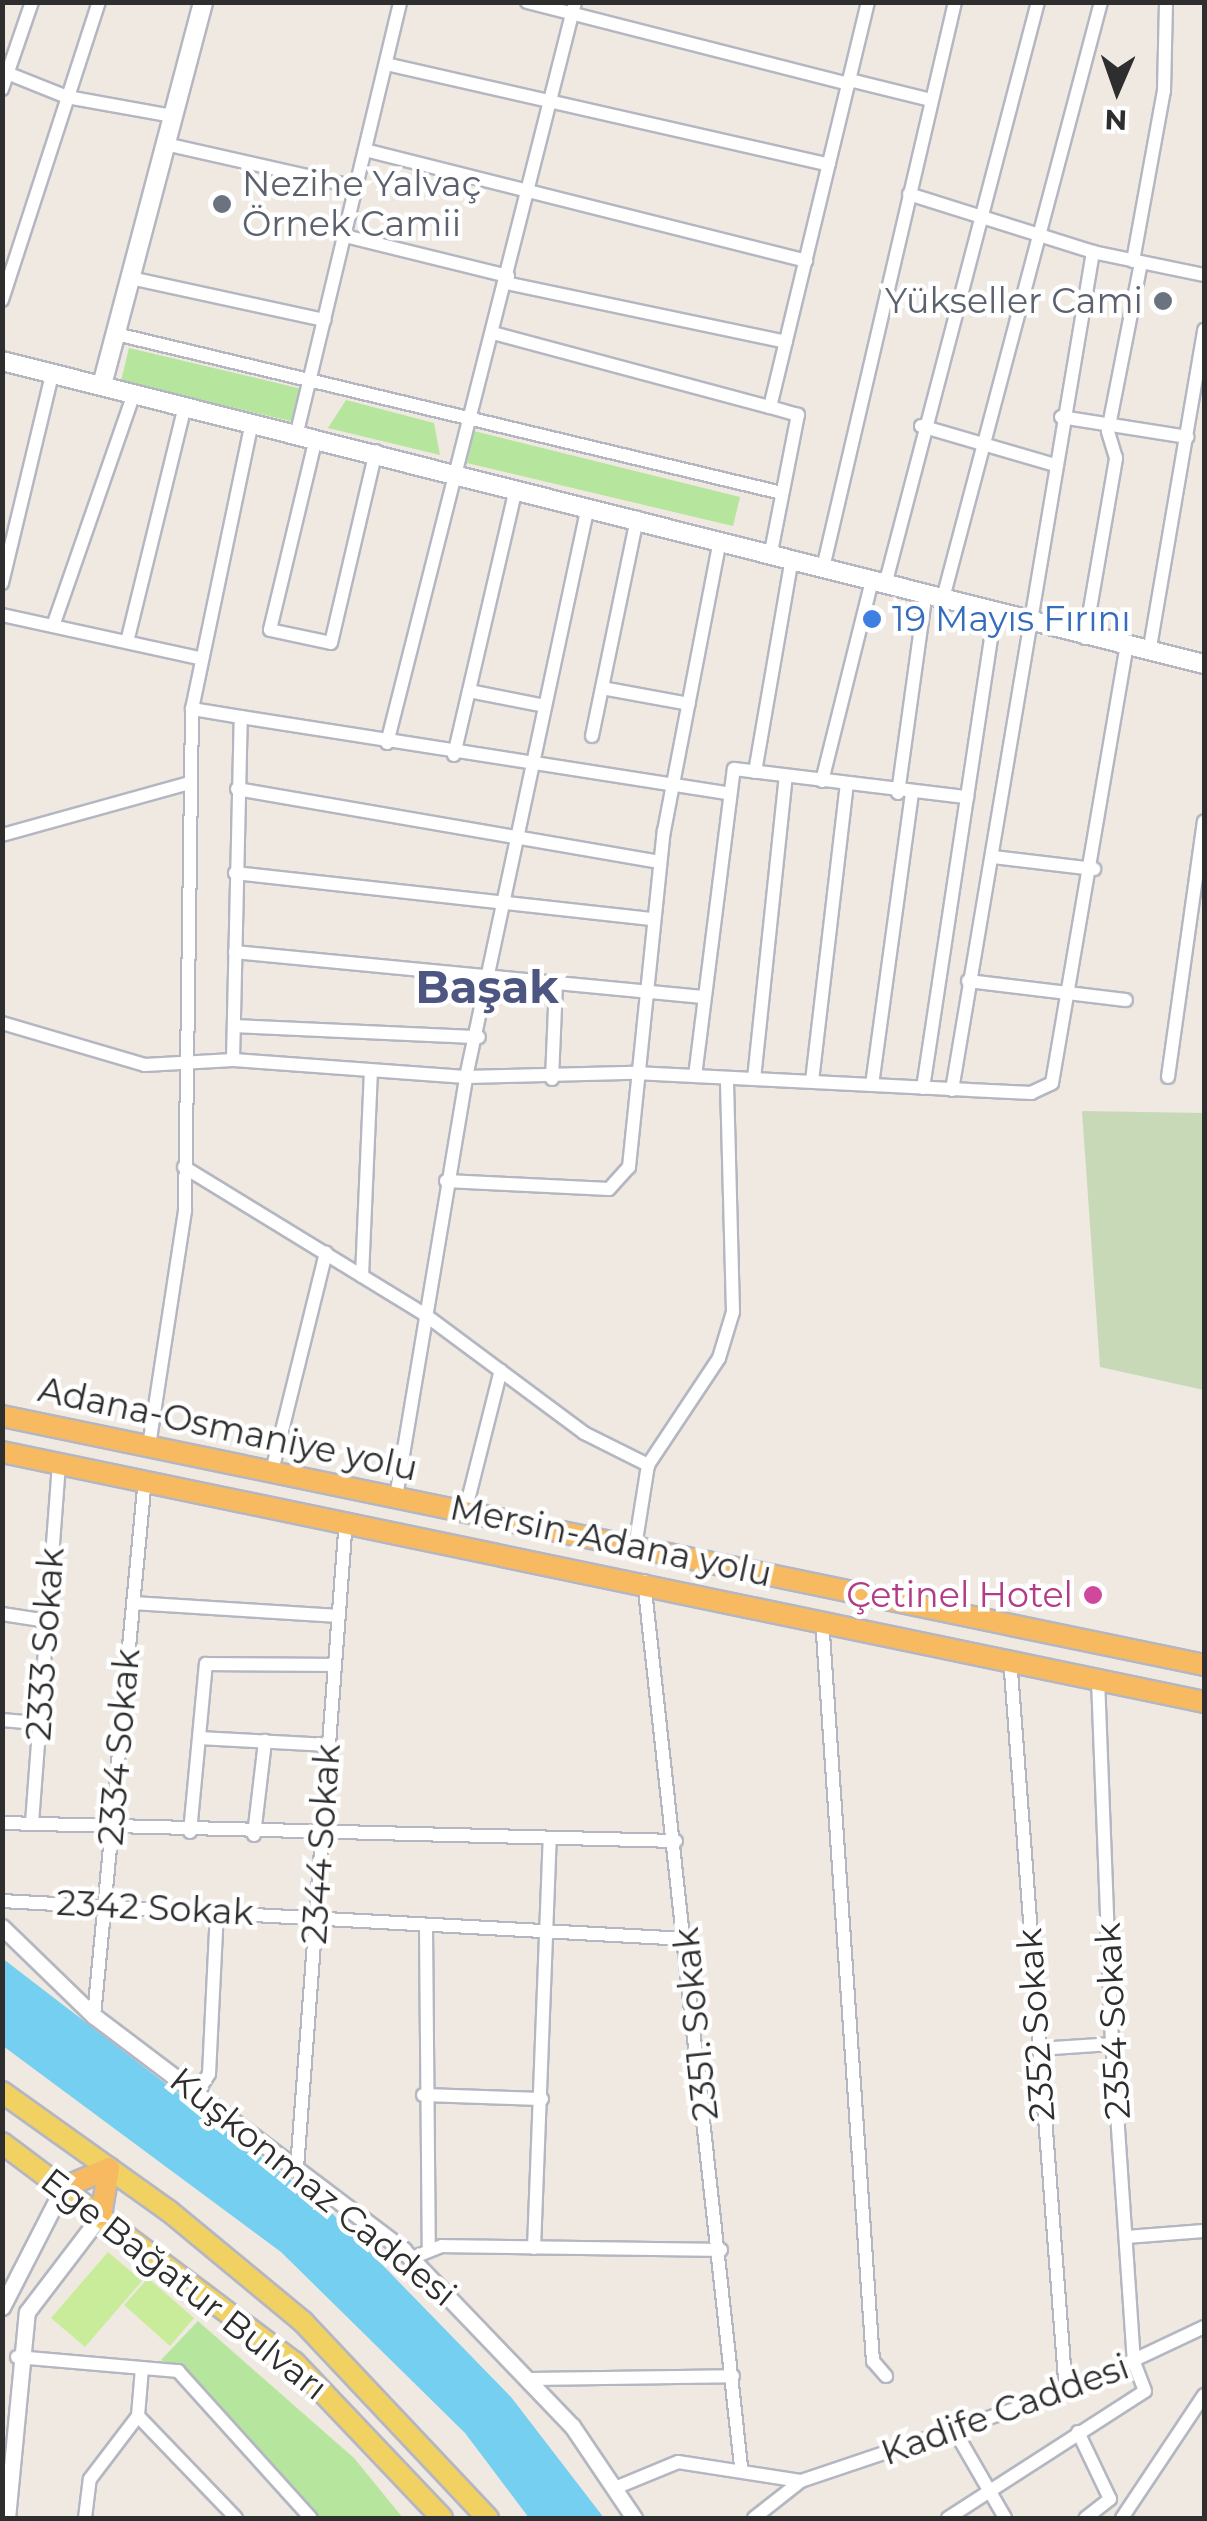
<!DOCTYPE html>
<html>
<head>
<meta charset="utf-8">
<style>
  body { margin:0 }
  #map { position:relative; width:1207px; height:2521px; overflow:hidden; background:#efe9e1; font-family:Montserrat,sans-serif }
  div>[style] { position:absolute }
  .green>* { inset:0; background:#b6e59e }
  .cemetery>* { inset:0; background:#c8d9b8 }
  .pitch>* { inset:0; background:#c9ec9a }
  .water>* { inset:0; background:#75cff0 }
  .roads { filter:drop-shadow(2px 0 #b4b7c1) drop-shadow(-2px 0 #b4b7c1) drop-shadow(0 2px #b4b7c1) drop-shadow(0 -2px #b4b7c1) }
  .minor>* { height:12px; margin:-6px; padding:0 6px; transform-origin:6px; border-radius:6px; background:#fff }
  .tertiary>* { height:15px; margin:-7.5px; padding:0 7.5px; transform-origin:7.5px; border-radius:7.5px; background:#fff }
  .secondary>* { height:18px; margin:-9px; padding:0 9px; transform-origin:9px; border-radius:9px; background:#fff }
  .primary>* { height:20px; margin:-10px; padding:0 10px; transform-origin:10px; border-radius:10px; background:#f2d163 }
  .trunk>* { height:20px; margin:-10px; padding:0 10px; transform-origin:10px; border-radius:10px; background:#f8ba60 }
  .dots>* { width:28px; height:28px; translate:-50% -50%; box-sizing:border-box; border:5px solid #fff; border-radius:50% }
  span { translate:-50% -50%; white-space:nowrap; text-align:center; line-height:1.15; -webkit-text-stroke:9px #fff; paint-order:stroke }
  .worship-label { font-size:35px; color:#5b616d }
  .left { translate:0 -50%; text-align:left }
  .right { translate:-100% -50%; text-align:right }
  .shop-label { font-size:35px; color:#366cbe }
  .street-label { font-size:35px; color:#2e2e2e }
  .hotel-label { font-size:35px; color:#b23c85 }
  .district-label { font-size:45px; color:#4d5680; font-weight:700 }
  .frame { position:absolute; inset:0; border:5px solid #2e2e2e; pointer-events:none }
  .north { position:absolute; left:1067px; top:40px; width:100px; height:100px; -webkit-text-stroke:8px #fff; paint-order:stroke; rotate:182deg; font-size:28px; font-weight:700; line-height:40px; text-align:center; color:#2e2e2e }
  .north::after { content:''; display:block; margin:auto; width:35px; height:45px; background:#2e2e2e; clip-path:polygon(50% 0,100% 100%,50% 72%,0 100%) }
</style>
</head>
<body>
<div id="map">
  <div class="green">
    <i style="clip-path:polygon(129px 348px,302px 389px,294px 422px,121px 381px)"></i>
    <i style="clip-path:polygon(346px 400px,434px 423px,440px 455px,328px 428px)"></i>
    <i style="clip-path:polygon(474px 431px,740px 497px,733px 526px,467px 463px)"></i>
    <i style="clip-path:polygon(198px 2321px,354px 2458px,403px 2518px,317px 2518px,185px 2371px,161px 2360px)"></i>
  </div>
  <div class="cemetery">
    <i style="clip-path:polygon(1082px 1111px,1204px 1113px,1204px 1390px,1100px 1367px)"></i>
  </div>
  <div class="pitch">
    <i style="clip-path:polygon(108px 2252px,142px 2281px,85px 2347px,51px 2318px)"></i>
    <i style="clip-path:polygon(148px 2278px,194px 2318px,170px 2346px,124px 2305px)"></i>
  </div>
  <div class="water">
    <i style="clip-path:polygon(2px 1958px,325px 2206px,511px 2397px,604px 2518px,529px 2518px,465px 2433px,281px 2252px,3px 2046px)"></i>
  </div>
  <div class="roads">
    <div class="minor">
      <i style="left:527px;top:2px;width:332px;rotate:14.3deg"></i>
      <i style="left:386px;top:64px;width:454px;rotate:12.8deg"></i>
      <i style="left:7px;top:73px;width:65px;rotate:21.8deg"></i>
      <i style="left:67px;top:97px;width:108px;rotate:10.2deg"></i>
      <i style="left:850px;top:80px;width:83px;rotate:13.9deg"></i>
      <i style="left:2px;top:89px;width:92px;rotate:-71deg"></i>
      <i style="left:165px;top:144px;width:196px;rotate:12.7deg"></i>
      <i style="left:365px;top:150px;width:455px;rotate:14.1deg"></i>
      <i style="left:909px;top:194px;width:193px;rotate:17.5deg"></i>
      <i style="left:1093px;top:252px;width:113px;rotate:11.7deg"></i>
      <i style="left:345px;top:236px;width:168px;rotate:13.8deg"></i>
      <i style="left:1133px;top:261px;width:173px;rotate:-79.7deg"></i>
      <i style="left:1164px;top:91px;width:89px;rotate:-88.7deg"></i>
      <i style="left:130px;top:278px;width:199px;rotate:12.2deg"></i>
      <i style="left:506px;top:283px;width:286px;rotate:11.9deg"></i>
      <i style="left:2px;top:300px;width:313px;rotate:-72deg"></i>
      <i style="left:493px;top:333px;width:287px;rotate:15deg"></i>
      <i style="left:116px;top:334px;width:685px;rotate:13.43deg"></i>
      <i style="left:1061px;top:417px;width:128px;rotate:9deg"></i>
      <i style="left:921px;top:426px;width:136px;rotate:16.2deg"></i>
      <i style="left:297px;top:432px;width:442px;rotate:-76.5deg"></i>
      <i style="left:316px;top:438px;width:197px;rotate:103.5deg"></i>
      <i style="left:270px;top:630px;width:62px;rotate:12deg"></i>
      <i style="left:331px;top:643px;width:197px;rotate:-76.8deg"></i>
      <i style="left:771px;top:552px;width:140px;rotate:-78.9deg"></i>
      <i style="left:798px;top:415px;width:29px;rotate:-164deg"></i>
      <i style="left:770px;top:407px;width:417px;rotate:-76.4deg"></i>
      <i style="left:823px;top:568px;width:581px;rotate:-76.87deg"></i>
      <i style="left:2px;top:583px;width:215px;rotate:-76.5deg"></i>
      <i style="left:885px;top:585px;width:603px;rotate:-75.3deg"></i>
      <i style="left:942px;top:602px;width:621px;rotate:-75.16deg"></i>
      <i style="left:2px;top:615px;width:203px;rotate:12.3deg"></i>
      <i style="left:53px;top:626px;width:246px;rotate:-70.8deg"></i>
      <i style="left:1085px;top:638px;width:183px;rotate:-80.2deg"></i>
      <i style="left:1116px;top:458px;width:28px;rotate:-107deg"></i>
      <i style="left:1108px;top:431px;width:171px;rotate:-78.9deg"></i>
      <i style="left:127px;top:642px;width:243px;rotate:-76.2deg"></i>
      <i style="left:1149px;top:653px;width:328px;rotate:-80.3deg"></i>
      <i style="left:602px;top:688px;width:88px;rotate:10.4deg"></i>
      <i style="left:469px;top:691px;width:77px;rotate:11.2deg"></i>
      <i style="left:241px;top:717px;width:495px;rotate:8.9deg"></i>
      <i style="left:592px;top:736px;width:223px;rotate:-78.3deg"></i>
      <i style="left:387px;top:743px;width:764px;rotate:-75.76deg"></i>
      <i style="left:454px;top:755px;width:274px;rotate:-76.9deg"></i>
      <i style="left:755px;top:772px;width:217px;rotate:-80.2deg"></i>
      <i style="left:822px;top:781px;width:206px;rotate:-76deg"></i>
      <i style="left:237px;top:789px;width:429px;rotate:9.8deg"></i>
      <i style="left:898px;top:793px;width:196px;rotate:-82.1deg"></i>
      <i style="left:2px;top:835px;width:194px;rotate:-15.5deg"></i>
      <i style="left:993px;top:857px;width:102px;rotate:6.8deg"></i>
      <i style="left:235px;top:873px;width:421px;rotate:6.3deg"></i>
      <i style="left:235px;top:952px;width:469px;rotate:5.5deg"></i>
      <i style="left:968px;top:981px;width:159px;rotate:6.9deg"></i>
      <i style="left:2px;top:1023px;width:149px;rotate:16.4deg"></i>
      <i style="left:145px;top:1065px;width:88px;rotate:-3.3deg"></i>
      <i style="left:233px;top:1060px;width:234px;rotate:4.2deg"></i>
      <i style="left:466px;top:1077px;width:584px;rotate:-77.94deg"></i>
      <i style="left:234px;top:1026px;width:245px;rotate:2.6deg"></i>
      <i style="left:233px;top:1060px;width:343px;rotate:-88.7deg"></i>
      <i style="left:241px;top:717px;width:50px;rotate:-170.7deg"></i>
      <i style="left:192px;top:709px;width:292px;rotate:-78.2deg"></i>
      <i style="left:695px;top:1076px;width:309px;rotate:-82.8deg"></i>
      <i style="left:734px;top:769px;width:235px;rotate:6.9deg"></i>
      <i style="left:1168px;top:1077px;width:258px;rotate:-82deg"></i>
      <i style="left:552px;top:1079px;width:94px;rotate:-87.6deg"></i>
      <i style="left:754px;top:1079px;width:305px;rotate:-84deg"></i>
      <i style="left:812px;top:1081px;width:298px;rotate:-83.3deg"></i>
      <i style="left:872px;top:1085px;width:294px;rotate:-82.2deg"></i>
      <i style="left:923px;top:1088px;width:477px;rotate:-81.4deg"></i>
      <i style="left:952px;top:1090px;width:850px;rotate:-80.45deg"></i>
      <i style="left:184px;top:1167px;width:281px;rotate:31.5deg"></i>
      <i style="left:424px;top:1314px;width:199px;rotate:36.6deg"></i>
      <i style="left:584px;top:1433px;width:72px;rotate:26.6deg"></i>
      <i style="left:648px;top:1465px;width:128px;rotate:-56.4deg"></i>
      <i style="left:719px;top:1358px;width:48px;rotate:-73.1deg"></i>
      <i style="left:733px;top:1312px;width:234px;rotate:-91.5deg"></i>
      <i style="left:446px;top:1181px;width:163px;rotate:2.8deg"></i>
      <i style="left:609px;top:1189px;width:30px;rotate:-48deg"></i>
      <i style="left:629px;top:1167px;width:338px;rotate:-84.1deg"></i>
      <i style="left:664px;top:831px;width:296px;rotate:-79.1deg"></i>
      <i style="left:362px;top:1276px;width:205px;rotate:-87.5deg"></i>
      <i style="left:149px;top:1446px;width:238px;rotate:-81.3deg"></i>
      <i style="left:185px;top:1211px;width:502px;rotate:-89.2deg"></i>
      <i style="left:272px;top:1471px;width:225px;rotate:-76.1deg"></i>
      <i style="left:396px;top:1497px;width:426px;rotate:-80.5deg"></i>
      <i style="left:466px;top:1077px;width:169px;rotate:-1.4deg"></i>
      <i style="left:635px;top:1073px;width:397px;rotate:2.9deg"></i>
      <i style="left:1031px;top:1093px;width:23px;rotate:-25deg"></i>
      <i style="left:1052px;top:1083px;width:439px;rotate:-80.3deg"></i>
      <i style="left:465px;top:1512px;width:146px;rotate:-75.8deg"></i>
      <i style="left:635px;top:1547px;width:83px;rotate:-81deg"></i>
      <i style="left:644px;top:1581px;width:891px;rotate:83.75deg"></i>
      <i style="left:133px;top:1603px;width:206px;rotate:3.6deg"></i>
      <i style="left:2px;top:1614px;width:46px;rotate:8.8deg"></i>
      <i style="left:822px;top:1619px;width:744px;rotate:86.07deg"></i>
      <i style="left:873px;top:2361px;width:20px;rotate:49deg"></i>
      <i style="left:1010px;top:1658px;width:736px;rotate:85.64deg"></i>
      <i style="left:2px;top:1720px;width:37px;rotate:5deg"></i>
      <i style="left:199px;top:1738px;width:130px;rotate:3.1deg"></i>
      <i style="left:2px;top:1823px;width:674px;rotate:1.53deg"></i>
      <i style="left:32px;top:1823px;width:360px;rotate:-85.7deg"></i>
      <i style="left:190px;top:1832px;width:169px;rotate:-84.6deg"></i>
      <i style="left:206px;top:1664px;width:129px;rotate:0.4deg"></i>
      <i style="left:254px;top:1835px;width:95px;rotate:-83.3deg"></i>
      <i style="left:2px;top:1901px;width:685px;rotate:3.18deg"></i>
      <i style="left:426px;top:1928px;width:319px;rotate:89.5deg"></i>
      <i style="left:94px;top:2016px;width:540px;rotate:-84.58deg"></i>
      <i style="left:1037px;top:2049px;width:75px;rotate:-3.8deg"></i>
      <i style="left:197px;top:2093px;width:22px;rotate:-58deg"></i>
      <i style="left:209px;top:2074px;width:163px;rotate:-87.2deg"></i>
      <i style="left:423px;top:2095px;width:119px;rotate:1.9deg"></i>
      <i style="left:297px;top:2168px;width:650px;rotate:-85.68deg"></i>
      <i style="left:1126px;top:2237px;width:78px;rotate:-4.4deg"></i>
      <i style="left:534px;top:2248px;width:408px;rotate:-87.8deg"></i>
      <i style="left:412px;top:2258px;width:32px;rotate:-22deg"></i>
      <i style="left:442px;top:2246px;width:279px;rotate:0.8deg"></i>
      <i style="left:17px;top:2357px;width:162px;rotate:5deg"></i>
      <i style="left:178px;top:2371px;width:198px;rotate:47.9deg"></i>
      <i style="left:142px;top:2368px;width:48px;rotate:94.8deg"></i>
      <i style="left:138px;top:2416px;width:141px;rotate:46.1deg"></i>
      <i style="left:530px;top:2379px;width:203px;rotate:-0.8deg"></i>
      <i style="left:1078px;top:2432px;width:74px;rotate:64.5deg"></i>
      <i style="left:1110px;top:2499px;width:31px;rotate:142deg"></i>
      <i style="left:956px;top:2433px;width:98px;rotate:60deg"></i>
      <i style="left:615px;top:2488px;width:68px;rotate:-22.4deg"></i>
      <i style="left:678px;top:2462px;width:124px;rotate:8.8deg"></i>
      <i style="left:85px;top:2518px;width:39px;rotate:-83deg"></i>
      <i style="left:90px;top:2479px;width:79px;rotate:-52.7deg"></i>
      <i style="left:754px;top:2518px;width:60px;rotate:-38.2deg"></i>
      <i style="left:801px;top:2481px;width:280px;rotate:-18.6deg"></i>
      <i style="left:1066px;top:2392px;width:153px;rotate:-25.2deg"></i>
      <i style="left:948px;top:2518px;width:234px;rotate:-32.8deg"></i>
      <i style="left:1145px;top:2391px;width:30px;rotate:-111deg"></i>
      <i style="left:1134px;top:2363px;width:320px;rotate:-93.9deg"></i>
      <i style="left:1112px;top:2044px;width:366px;rotate:-92.2deg"></i>
      <i style="left:1122px;top:2518px;width:148px;rotate:-56.3deg"></i>
    </div>
    <div class="tertiary">
      <i style="left:2px;top:1927px;width:128px;rotate:44.1deg"></i>
      <i style="left:94px;top:2016px;width:388px;rotate:37.1deg"></i>
      <i style="left:403px;top:2250px;width:244px;rotate:46.2deg"></i>
      <i style="left:572px;top:2426px;width:111px;rotate:56deg"></i>
      <i style="left:2px;top:2307px;width:134px;rotate:-62.9deg"></i>
      <i style="left:7px;top:2518px;width:207px;rotate:-84.5deg"></i>
      <i style="left:27px;top:2312px;width:122px;rotate:-52.7deg"></i>
    </div>
    <div class="secondary">
      <i style="left:2px;top:361px;width:1240px;rotate:14.15deg"></i>
      <i style="left:102px;top:385px;width:396px;rotate:-75.2deg"></i>
    </div>
    <div class="primary">
      <i style="left:2px;top:2092px;width:205px;rotate:35.5deg"></i>
      <i style="left:169px;top:2211px;width:174px;rotate:39.6deg"></i>
      <i style="left:303px;top:2322px;width:270px;rotate:46.7deg"></i>
      <i style="left:2px;top:2143px;width:365px;rotate:36.9deg"></i>
      <i style="left:294px;top:2362px;width:215px;rotate:46.5deg"></i>
    </div>
    <div class="trunk">
      <i style="left:2px;top:1416px;width:1228px;rotate:11.7deg"></i>
      <i style="left:2px;top:1452px;width:1228px;rotate:11.75deg"></i>
      <i style="left:63px;top:2188px;width:50px;rotate:-23.5deg"></i>
      <i style="left:109px;top:2168px;width:48px;rotate:99.7deg"></i>
    </div>
  </div>
  <div class="dots">
    <i style="left:222px;top:204px;background:#6b7280"></i>
    <i style="left:1163px;top:301px;background:#6b7280"></i>
    <i style="left:872px;top:619px;background:#3f7fe0"></i>
    <i style="left:1093px;top:1595px;background:#d1479c"></i>
  </div>
  <div class="worship-label">
    <span class="left" style="left:242px;top:204px">Nezihe Yalvaç<br>Örnek Camii</span>
    <span class="right" style="left:1143px;top:301px">Yükseller Cami</span>
  </div>
  <div class="shop-label">
    <span class="left" style="left:892px;top:619px">19 Mayıs Fırını</span>
  </div>
  <div class="street-label">
    <span style="left:228px;top:1429px;rotate:12deg">Adana-Osmaniye yolu</span>
    <span style="left:611px;top:1541px;rotate:12deg">Mersin-Adana yolu</span>
    <span style="left:45px;top:1644px;rotate:-86deg">2333 Sokak</span>
    <span style="left:119px;top:1747px;rotate:-85deg">2334 Sokak</span>
    <span style="left:321px;top:1844px;rotate:-86deg">2344 Sokak</span>
    <span style="left:155px;top:1908px;rotate:3deg">2342 Sokak</span>
    <span style="left:1113px;top:2021px;rotate:-93deg">2354 Sokak</span>
    <span style="left:696px;top:2024px;rotate:-96deg">2351. Sokak</span>
    <span style="left:1036px;top:2025px;rotate:-94deg">2352 Sokak</span>
    <span style="left:313px;top:2187px;rotate:39deg">Kuşkonmaz Caddesi</span>
    <span style="left:184px;top:2284px;rotate:38deg">Ege Bağatur Bulvarı</span>
    <span style="left:1005px;top:2410px;rotate:-20deg">Kadife Caddesi</span>
  </div>
  <div class="hotel-label">
    <span class="right" style="left:1073px;top:1595px">Çetinel Hotel</span>
  </div>
  <div class="district-label">
    <span style="left:487px;top:987px">Başak</span>
  </div>
  <div class="frame"></div>
  <div class="north">N</div>
</div>
</body>
</html>
